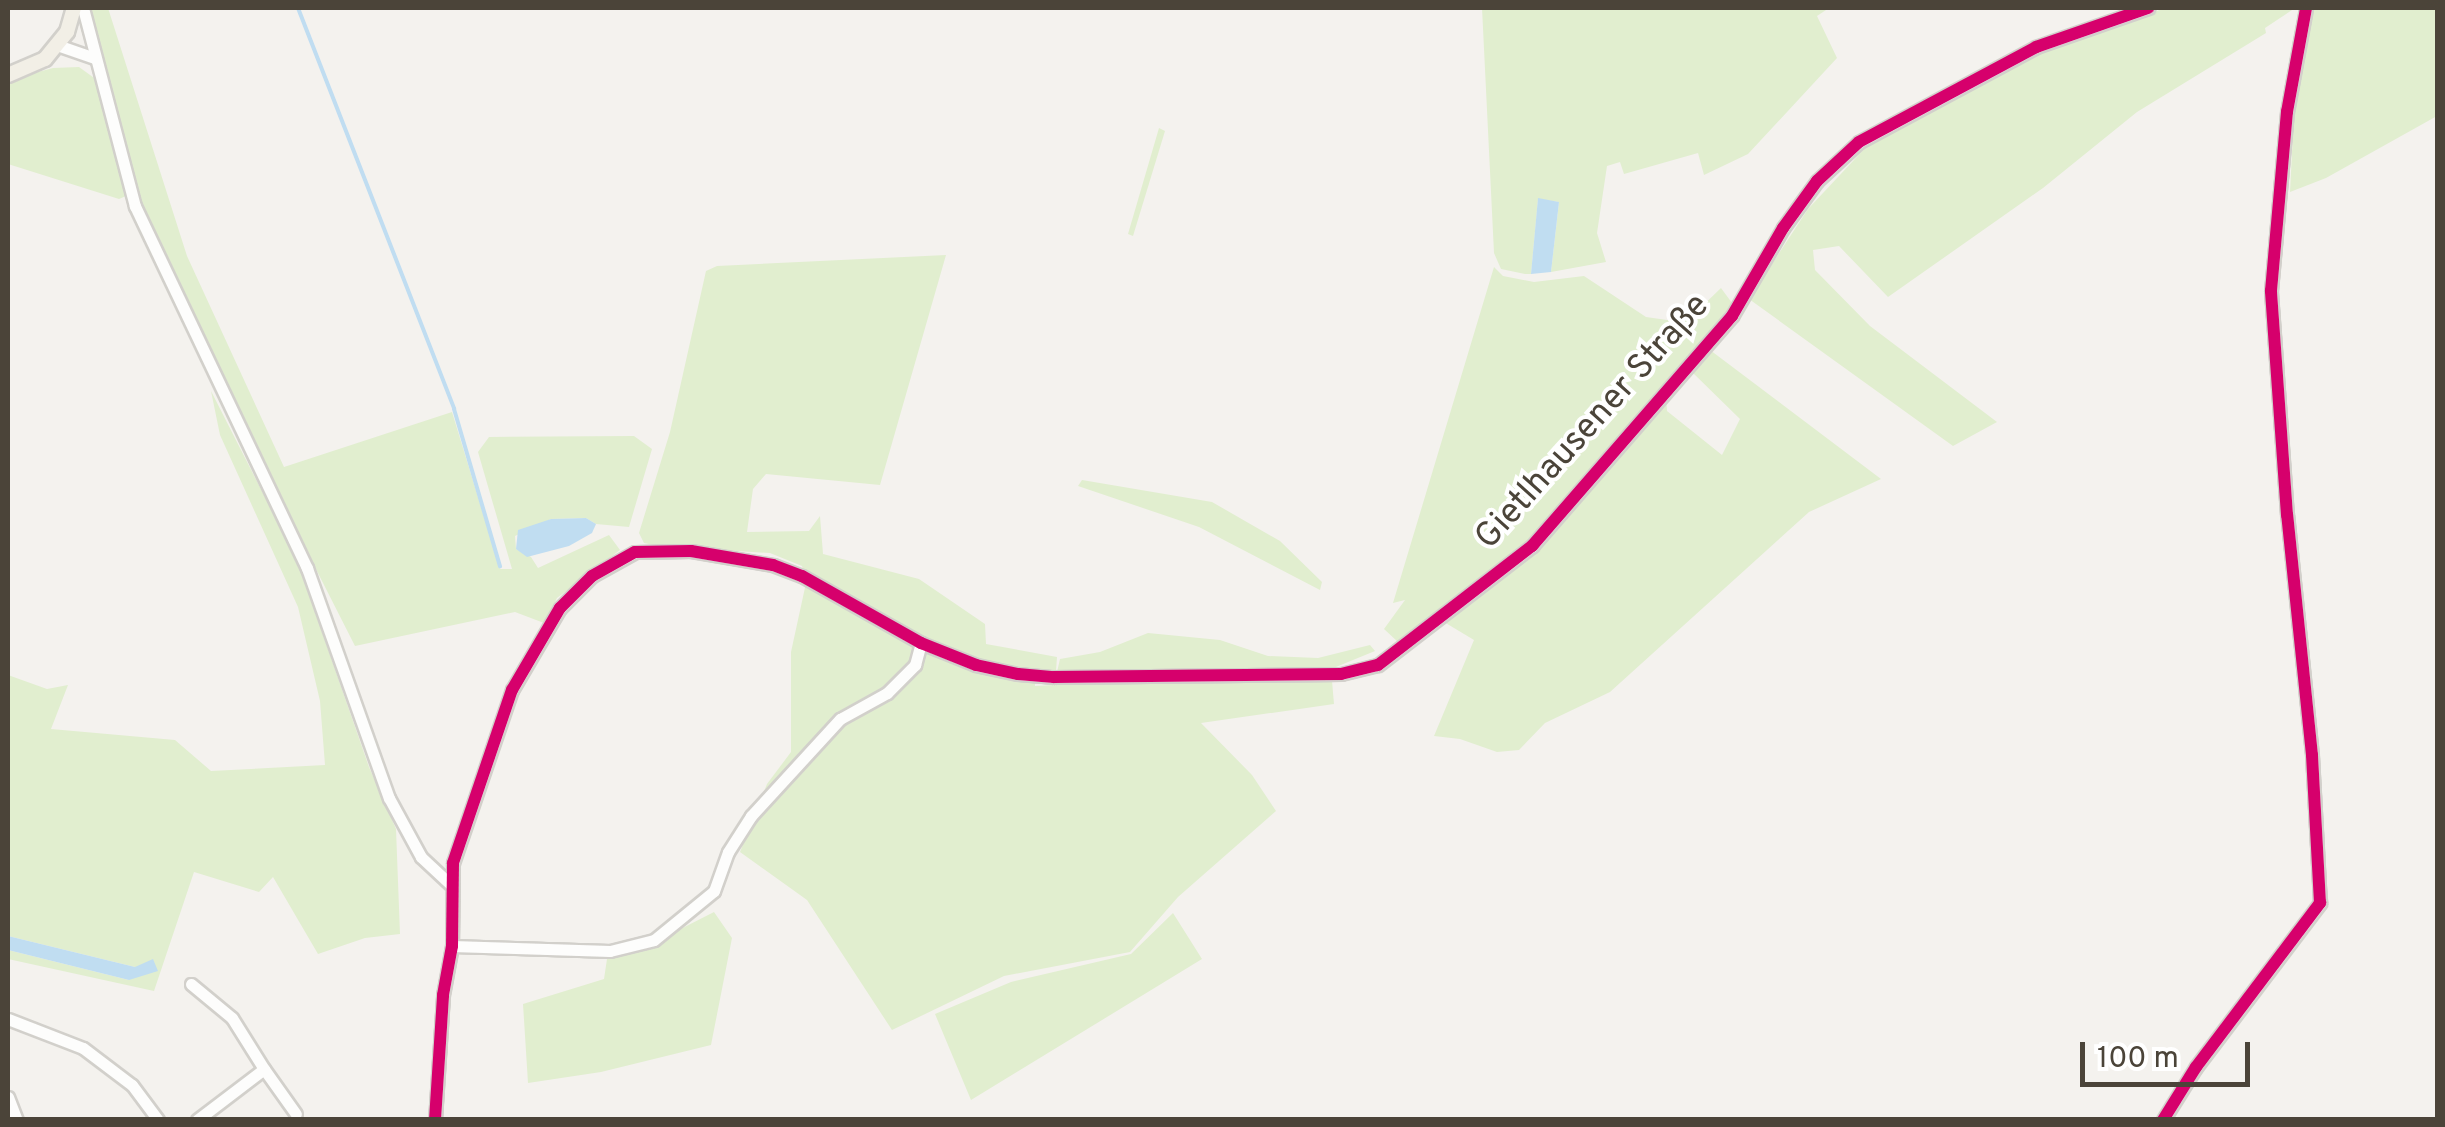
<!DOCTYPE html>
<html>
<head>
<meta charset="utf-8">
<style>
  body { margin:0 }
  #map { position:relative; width:2445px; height:1127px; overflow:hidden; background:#f4f2ee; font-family:Overpass,sans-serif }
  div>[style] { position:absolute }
  .green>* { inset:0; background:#e1eecf }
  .water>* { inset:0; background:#c0ddf1 }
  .stream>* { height:4px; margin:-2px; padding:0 2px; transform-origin:2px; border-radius:2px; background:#c0ddf1 }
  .roads { filter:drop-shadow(2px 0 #d2d0cb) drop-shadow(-2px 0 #d2d0cb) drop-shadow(0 2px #d2d0cb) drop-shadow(0 -2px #d2d0cb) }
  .minor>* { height:11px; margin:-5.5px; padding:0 5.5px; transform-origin:5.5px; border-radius:5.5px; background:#fdfdfc }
  .major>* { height:14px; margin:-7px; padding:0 7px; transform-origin:7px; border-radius:7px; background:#f2efe6 }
  .cycleway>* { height:12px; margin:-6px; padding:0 6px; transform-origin:6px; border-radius:6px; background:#d6006c }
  span { translate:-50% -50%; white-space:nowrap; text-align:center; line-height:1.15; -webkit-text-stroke:8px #fff; paint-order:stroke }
  .street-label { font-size:35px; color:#4b4439 }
  .frame { position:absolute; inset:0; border:10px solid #4b4439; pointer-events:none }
  .scale { position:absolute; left:2080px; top:1042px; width:170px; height:45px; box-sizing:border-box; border:5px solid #4b4439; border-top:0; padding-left:12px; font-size:30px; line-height:35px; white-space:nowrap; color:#4b4439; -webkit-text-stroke:8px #fff; paint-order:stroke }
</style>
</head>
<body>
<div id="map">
  <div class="green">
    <i style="clip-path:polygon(89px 8px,108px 8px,187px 256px,284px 467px,452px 412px,500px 569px,512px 569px,478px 452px,489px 437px,634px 436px,652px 449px,629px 527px,596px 524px,586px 518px,551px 519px,515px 536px,516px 549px,531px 557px,538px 568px,609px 535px,620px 550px,557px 598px,544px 623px,515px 612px,355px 646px,190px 321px,138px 196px)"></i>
    <i style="clip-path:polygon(1482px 8px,1829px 8px,1817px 16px,1837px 58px,1748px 154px,1704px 175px,1698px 153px,1624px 174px,1620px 162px,1607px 166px,1597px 233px,1606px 262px,1551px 272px,1559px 202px,1538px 199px,1531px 274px,1525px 274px,1501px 269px,1494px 253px)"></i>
    <i style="clip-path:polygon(2165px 8px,2295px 8px,2265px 28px,2266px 33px,2137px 112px,2043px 188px,1888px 297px,1839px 246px,1813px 250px,1815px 270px,1870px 326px,1997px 422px,1953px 446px,1749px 299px,1808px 209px,1868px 145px,2033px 56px)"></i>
    <i style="clip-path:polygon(2312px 8px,2437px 8px,2437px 116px,2326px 178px,2290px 192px,2296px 73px)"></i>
    <i style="clip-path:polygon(79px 67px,97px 80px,126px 196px,119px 199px,8px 164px,8px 80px,53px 68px)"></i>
    <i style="clip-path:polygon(1159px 128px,1165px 131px,1133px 236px,1128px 234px)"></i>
    <i style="clip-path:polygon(946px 255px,880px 485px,766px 474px,753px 489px,747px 532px,809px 531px,820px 516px,823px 554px,919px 579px,985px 624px,986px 644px,1057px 657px,1056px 671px,1035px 670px,1035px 686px,1088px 683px,1091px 674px,1057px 672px,1060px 659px,1100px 652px,1148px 633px,1220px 640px,1268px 656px,1318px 658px,1370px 645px,1375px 651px,1331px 669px,1334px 704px,1201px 723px,1252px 775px,1276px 811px,1178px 897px,1130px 952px,1004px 976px,892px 1030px,807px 900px,740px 852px,767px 784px,791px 752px,791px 652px,806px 583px,802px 566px,770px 553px,658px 546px,644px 543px,639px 533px,670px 432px,706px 271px,717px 266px)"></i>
    <i style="clip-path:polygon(1494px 267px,1503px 276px,1534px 282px,1584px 276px,1646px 317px,1674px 321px,1691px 317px,1721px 288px,1732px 303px,1701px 347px,1670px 383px,1665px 382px,1667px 411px,1722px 455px,1740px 419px,1693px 373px,1710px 350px,1881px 479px,1809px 512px,1610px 692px,1545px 723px,1519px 750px,1497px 752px,1460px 739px,1434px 736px,1474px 640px,1434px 616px,1398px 642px,1384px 629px,1405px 600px,1393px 603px)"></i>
    <i style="clip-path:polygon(211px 391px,297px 560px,369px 767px,396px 829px,400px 934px,365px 938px,318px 954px,273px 877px,259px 892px,194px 872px,154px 991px,8px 959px,8px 950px,129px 980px,135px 967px,8px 936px,8px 675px,47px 689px,68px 685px,51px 729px,175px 740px,211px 771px,325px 765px,320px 701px,298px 607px,220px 435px)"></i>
    <i style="clip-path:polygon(1082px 480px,1212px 502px,1280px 541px,1322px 582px,1320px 590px,1199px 527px,1078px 486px)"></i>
    <i style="clip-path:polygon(714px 912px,732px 938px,711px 1045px,601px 1072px,528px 1083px,523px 1004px,604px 979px,607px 959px,657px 941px)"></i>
    <i style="clip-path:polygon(1173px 913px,1202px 959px,971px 1100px,935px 1014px,1011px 982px,1131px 954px)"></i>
  </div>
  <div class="water">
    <i style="clip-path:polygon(1538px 198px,1559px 202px,1551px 272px,1531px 274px)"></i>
    <i style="clip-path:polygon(586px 518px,596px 524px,592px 533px,569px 546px,527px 557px,516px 549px,518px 530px,551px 519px)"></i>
    <i style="clip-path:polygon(8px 936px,135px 967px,153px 959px,158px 971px,129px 980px,8px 950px)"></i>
  </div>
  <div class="stream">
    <i style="left:298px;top:8px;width:430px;rotate:68.7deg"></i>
    <i style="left:454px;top:409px;width:164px;rotate:73.7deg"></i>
  </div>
  <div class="roads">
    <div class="minor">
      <i style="left:83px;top:8px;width:205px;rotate:75.3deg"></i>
      <i style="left:135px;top:206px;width:401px;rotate:64.6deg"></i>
      <i style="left:307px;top:568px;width:244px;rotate:70.4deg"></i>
      <i style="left:389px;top:798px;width:67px;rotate:61.5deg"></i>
      <i style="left:421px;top:857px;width:40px;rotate:43deg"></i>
      <i style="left:57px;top:45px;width:39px;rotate:19deg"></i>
      <i style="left:452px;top:946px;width:158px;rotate:1.8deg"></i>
      <i style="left:610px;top:951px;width:45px;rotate:-14deg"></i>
      <i style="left:654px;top:940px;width:77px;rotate:-39.2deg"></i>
      <i style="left:714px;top:891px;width:41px;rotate:-70.3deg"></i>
      <i style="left:728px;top:852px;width:43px;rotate:-57.4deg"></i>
      <i style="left:751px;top:816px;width:132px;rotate:-47.5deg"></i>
      <i style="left:840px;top:719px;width:54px;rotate:-29deg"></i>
      <i style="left:887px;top:693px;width:40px;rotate:-45deg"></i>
      <i style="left:915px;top:665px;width:23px;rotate:-75deg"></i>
      <i style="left:191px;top:984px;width:53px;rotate:39.7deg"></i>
      <i style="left:232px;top:1018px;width:60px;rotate:57.9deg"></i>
      <i style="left:8px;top:1019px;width:80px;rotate:21.1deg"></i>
      <i style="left:83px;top:1048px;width:61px;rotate:37.1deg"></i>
      <i style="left:132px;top:1085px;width:44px;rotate:53.4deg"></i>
      <i style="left:8px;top:1097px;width:25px;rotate:69deg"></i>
      <i style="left:197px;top:1120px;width:84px;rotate:-37.3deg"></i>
      <i style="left:264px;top:1069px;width:55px;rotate:54.6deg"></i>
      <i style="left:435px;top:1120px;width:125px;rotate:-86.3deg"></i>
      <i style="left:443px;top:995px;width:50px;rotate:-79.6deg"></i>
      <i style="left:452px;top:946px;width:83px;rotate:-89.3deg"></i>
      <i style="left:453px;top:863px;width:183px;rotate:-71.2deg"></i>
      <i style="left:512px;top:690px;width:95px;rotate:-59.7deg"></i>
      <i style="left:560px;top:608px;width:45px;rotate:-45deg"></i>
      <i style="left:592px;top:576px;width:49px;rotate:-29.2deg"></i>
      <i style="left:635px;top:552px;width:56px;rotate:-1deg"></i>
      <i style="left:691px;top:551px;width:83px;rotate:9.7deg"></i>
      <i style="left:773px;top:565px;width:31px;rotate:21deg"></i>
      <i style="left:802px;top:576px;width:137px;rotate:29.4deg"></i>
      <i style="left:921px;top:643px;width:59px;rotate:21.8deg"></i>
      <i style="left:976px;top:665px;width:43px;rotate:12.1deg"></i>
      <i style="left:1018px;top:674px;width:36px;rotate:5deg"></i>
      <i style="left:1054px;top:677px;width:287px;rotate:-0.6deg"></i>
      <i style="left:1341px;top:674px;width:38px;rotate:-14deg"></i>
      <i style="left:1378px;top:665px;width:195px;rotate:-37.7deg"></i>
      <i style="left:1532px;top:546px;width:305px;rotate:-49deg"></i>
      <i style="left:1732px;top:316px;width:102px;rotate:-59.9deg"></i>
      <i style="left:1783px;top:228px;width:58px;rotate:-54.1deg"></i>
      <i style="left:1817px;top:181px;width:57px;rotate:-42.9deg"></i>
      <i style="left:1859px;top:142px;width:201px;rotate:-28.2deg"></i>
      <i style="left:2036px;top:47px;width:119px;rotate:-19.2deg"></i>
      <i style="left:2163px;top:1120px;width:62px;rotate:-58.1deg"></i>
      <i style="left:2196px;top:1067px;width:206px;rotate:-52.9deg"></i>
      <i style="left:2320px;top:903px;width:148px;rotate:-93.1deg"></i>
      <i style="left:2312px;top:755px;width:241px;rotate:-95.9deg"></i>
      <i style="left:2287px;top:515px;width:225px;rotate:-94.1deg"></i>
      <i style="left:2271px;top:291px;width:180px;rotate:-84.9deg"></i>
      <i style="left:2287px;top:112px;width:106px;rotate:-79.6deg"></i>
    </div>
    <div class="major">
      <i style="left:8px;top:75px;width:40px;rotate:-23.4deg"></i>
      <i style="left:45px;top:59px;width:35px;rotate:-51deg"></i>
      <i style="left:67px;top:32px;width:25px;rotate:-74deg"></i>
    </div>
  </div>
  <div class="cycleway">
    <i style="left:435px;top:1120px;width:125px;rotate:-86.3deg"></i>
    <i style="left:443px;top:995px;width:50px;rotate:-79.6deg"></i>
    <i style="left:452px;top:946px;width:83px;rotate:-89.3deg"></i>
    <i style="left:453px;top:863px;width:183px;rotate:-71.2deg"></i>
    <i style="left:512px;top:690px;width:95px;rotate:-59.7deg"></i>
    <i style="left:560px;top:608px;width:45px;rotate:-45deg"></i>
    <i style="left:592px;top:576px;width:49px;rotate:-29.2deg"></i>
    <i style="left:635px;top:552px;width:56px;rotate:-1deg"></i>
    <i style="left:691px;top:551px;width:83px;rotate:9.7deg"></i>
    <i style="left:773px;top:565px;width:31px;rotate:21deg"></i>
    <i style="left:802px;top:576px;width:137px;rotate:29.4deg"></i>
    <i style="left:921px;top:643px;width:59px;rotate:21.8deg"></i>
    <i style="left:976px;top:665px;width:43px;rotate:12.1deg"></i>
    <i style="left:1018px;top:674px;width:36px;rotate:5deg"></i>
    <i style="left:1054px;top:677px;width:287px;rotate:-0.6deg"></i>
    <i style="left:1341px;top:674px;width:38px;rotate:-14deg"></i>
    <i style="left:1378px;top:665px;width:195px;rotate:-37.7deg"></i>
    <i style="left:1532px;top:546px;width:305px;rotate:-49deg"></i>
    <i style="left:1732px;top:316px;width:102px;rotate:-59.9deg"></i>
    <i style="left:1783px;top:228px;width:58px;rotate:-54.1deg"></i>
    <i style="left:1817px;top:181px;width:57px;rotate:-42.9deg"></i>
    <i style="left:1859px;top:142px;width:201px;rotate:-28.2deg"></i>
    <i style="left:2036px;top:47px;width:119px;rotate:-19.2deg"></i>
    <i style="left:2163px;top:1120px;width:62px;rotate:-58.1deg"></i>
    <i style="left:2196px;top:1067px;width:206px;rotate:-52.9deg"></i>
    <i style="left:2320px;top:903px;width:148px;rotate:-93.1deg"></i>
    <i style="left:2312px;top:755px;width:241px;rotate:-95.9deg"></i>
    <i style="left:2287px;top:515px;width:225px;rotate:-94.1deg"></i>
    <i style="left:2271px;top:291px;width:180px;rotate:-84.9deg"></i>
    <i style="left:2287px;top:112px;width:106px;rotate:-79.6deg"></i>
  </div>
  <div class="street-label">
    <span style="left:1593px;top:422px;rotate:-48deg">Gietlhausener Straße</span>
  </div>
  <div class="frame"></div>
  <div class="scale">100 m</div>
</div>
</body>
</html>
